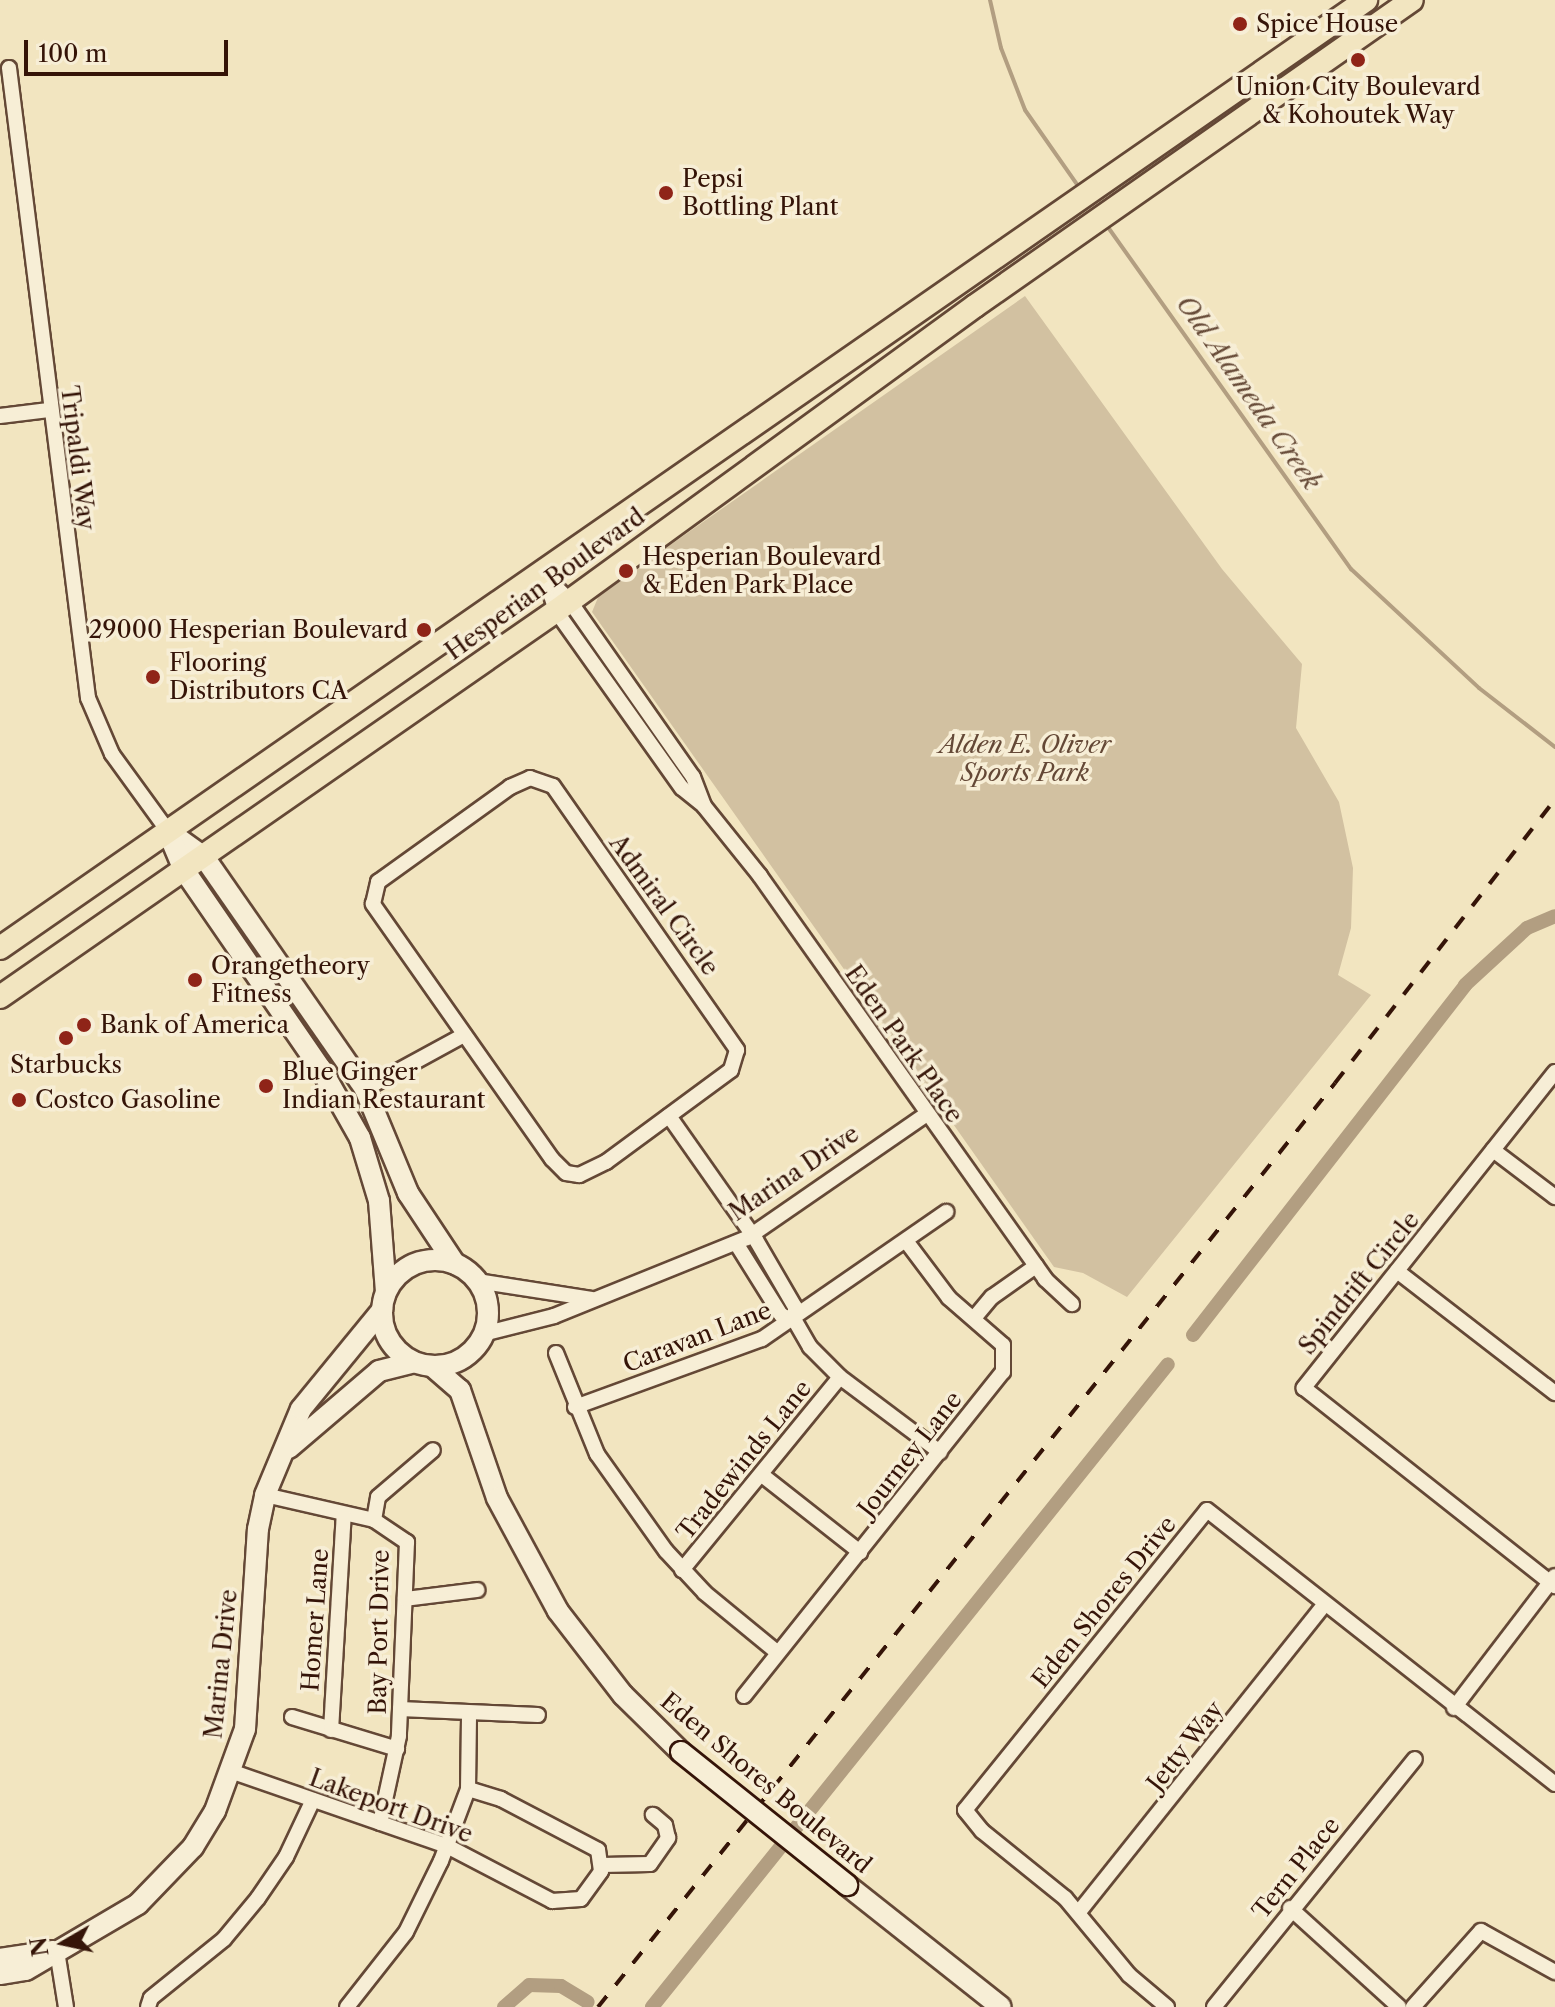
<!DOCTYPE html>
<html>
<head>
<meta charset="utf-8">
<style>
  body { margin:0 }
  #map { position:relative; width:1555px; height:2007px; overflow:hidden; background:#f2e5c0; font-family:"Libre Caslon Text",serif }
  div>[style] { position:absolute }
  .green>* { inset:0; background:#d2c1a1 }
  .stream>* { height:4px; margin:-2px; padding:0 2px; transform-origin:2px; border-radius:2px; background:#b29e81 }
  .canal>* { height:14px; margin:-7px; padding:0 7px; transform-origin:7px; border-radius:7px; background:#b29e81 }
  .roads { filter:drop-shadow(2px 0 #644836) drop-shadow(-2px 0 #644836) drop-shadow(0 2px #644836) drop-shadow(0 -2px #644836) }
  .street>* { height:14px; margin:-7px; padding:0 7px; transform-origin:7px; border-radius:7px; background:#f7eed6 }
  .secondary>* { height:20px; margin:-10px; padding:0 10px; transform-origin:10px; border-radius:10px; background:#f7eed6 }
  .secondary>.ring { margin:-10px; padding:0; box-sizing:content-box; background:none; border:20px solid #f7eed6; border-radius:50% }
  .primary>* { height:22px; margin:-11px; padding:0 11px; transform-origin:11px; border-radius:11px; background:#f2e5c0 }
  .rail>* { height:4px; margin-top:-2px; transform-origin:0; background:repeating-linear-gradient(90deg,#351408 0 14px,transparent 0 28px) }
  .bridges { filter:drop-shadow(2px 0 #351408) drop-shadow(-2px 0 #351408) drop-shadow(0 2px #351408) drop-shadow(0 -2px #351408) }
  .secondary-bridge>* { height:20px; margin:-10px; padding:0 10px; transform-origin:10px; border-radius:10px; background:#f7eed6 }
  .dots>* { width:22px; height:22px; translate:-50% -50%; box-sizing:border-box; border:4px solid #f7eed6; border-radius:50% }
  span { translate:-50% -50%; white-space:nowrap; text-align:center; line-height:1.15; -webkit-text-stroke:7px #f7eed6; paint-order:stroke }
  .poi-label { font-size:24px; color:#351408 }
  .left { translate:0 -50%; text-align:left }
  .right { translate:-100% -50%; text-align:right }
  .street-label { font-size:24px; color:#351408 }
  .park-label { font-size:24px; color:#644836; font-style:italic }
  .water-label { font-size:26px; color:#674b38; font-style:italic }
  .north { position:absolute; left:24px; top:1903px; width:80px; height:80px; -webkit-text-stroke:6px #f7eed6; paint-order:stroke; rotate:261deg; font-size:22px; font-weight:700; line-height:32px; text-align:center; color:#351408 }
  .north::after { content:''; display:block; margin:auto; width:28px; height:36px; background:#351408; clip-path:polygon(50% 0,100% 100%,50% 72%,0 100%) }
  .scale { position:absolute; left:24px; top:40px; width:204px; height:36px; box-sizing:border-box; border:4px solid #351408; border-top:0; padding-left:10px; font-size:24px; line-height:28px; white-space:nowrap; color:#351408; -webkit-text-stroke:6px #f7eed6; paint-order:stroke }
</style>
</head>
<body>
<div id="map">
  <div class="green">
    <i style="clip-path:polygon(1025px 296px,1222px 569px,1302px 664px,1296px 728px,1339px 802px,1353px 868px,1351px 928px,1338px 975px,1371px 995px,1127px 1297px,1083px 1273px,1054px 1267px,592px 612px,599px 595px)"></i>
  </div>
  <div class="stream">
    <i style="left:990px;top:0;width:49px;rotate:77.1deg"></i>
    <i style="left:1001px;top:48px;width:66px;rotate:68.8deg"></i>
    <i style="left:1025px;top:110px;width:98px;rotate:55deg"></i>
    <i style="left:1105px;top:223px;width:425px;rotate:54.6deg"></i>
    <i style="left:1351px;top:569px;width:175px;rotate:42.9deg"></i>
    <i style="left:1479px;top:688px;width:96px;rotate:37.8deg"></i>
  </div>
  <div class="canal">
    <i style="left:1193px;top:1335px;width:443px;rotate:-52.1deg"></i>
    <i style="left:1465px;top:985px;width:84px;rotate:-42.6deg"></i>
    <i style="left:1527px;top:928px;width:30px;rotate:-23deg"></i>
    <i style="left:504px;top:2007px;width:33px;rotate:-41deg"></i>
    <i style="left:529px;top:1985px;width:32px;rotate:2deg"></i>
    <i style="left:561px;top:1986px;width:31px;rotate:31deg"></i>
    <i style="left:652px;top:2007px;width:824px;rotate:-51.25deg"></i>
  </div>
  <div class="roads">
    <div class="street">
      <i style="left:9px;top:68px;width:635px;rotate:82.85deg"></i>
      <i style="left:88px;top:698px;width:61px;rotate:66.8deg"></i>
      <i style="left:112px;top:754px;width:95px;rotate:54deg"></i>
      <i style="left:0;top:416px;width:49px;rotate:-7deg"></i>
      <i style="left:544px;top:574px;width:39px;rotate:72deg"></i>
      <i style="left:556px;top:611px;width:217px;rotate:54.6deg"></i>
      <i style="left:682px;top:788px;width:28px;rotate:39deg"></i>
      <i style="left:704px;top:806px;width:90px;rotate:51.3deg"></i>
      <i style="left:760px;top:876px;width:494px;rotate:54.7deg"></i>
      <i style="left:1045px;top:1279px;width:37px;rotate:43deg"></i>
      <i style="left:546px;top:577px;width:33px;rotate:45deg"></i>
      <i style="left:569px;top:600px;width:216px;rotate:55deg"></i>
      <i style="left:693px;top:777px;width:31px;rotate:69deg"></i>
      <i style="left:530px;top:778px;width:24px;rotate:19deg"></i>
      <i style="left:553px;top:786px;width:322px;rotate:55.1deg"></i>
      <i style="left:737px;top:1050px;width:21px;rotate:107deg"></i>
      <i style="left:731px;top:1070px;width:155px;rotate:143.6deg"></i>
      <i style="left:606px;top:1162px;width:30px;rotate:154deg"></i>
      <i style="left:579px;top:1175px;width:13px;rotate:-171deg"></i>
      <i style="left:566px;top:1173px;width:20px;rotate:-135deg"></i>
      <i style="left:552px;top:1159px;width:312px;rotate:-125.1deg"></i>
      <i style="left:373px;top:904px;width:23px;rotate:-77deg"></i>
      <i style="left:378px;top:882px;width:163px;rotate:-35.7deg"></i>
      <i style="left:510px;top:787px;width:22px;rotate:-24deg"></i>
      <i style="left:1555px;top:1072px;width:404px;rotate:128.5deg"></i>
      <i style="left:1304px;top:1388px;width:320px;rotate:38.3deg"></i>
      <i style="left:365px;top:1089px;width:113px;rotate:-28.6deg"></i>
      <i style="left:669px;top:1116px;width:151px;rotate:54.9deg"></i>
      <i style="left:756px;top:1240px;width:78px;rotate:59.8deg"></i>
      <i style="left:795px;top:1307px;width:14px;rotate:90deg"></i>
      <i style="left:795px;top:1321px;width:30px;rotate:60deg"></i>
      <i style="left:810px;top:1347px;width:42px;rotate:45deg"></i>
      <i style="left:840px;top:1377px;width:125px;rotate:36.9deg"></i>
      <i style="left:1493px;top:1150px;width:78px;rotate:37.2deg"></i>
      <i style="left:736px;top:1243px;width:85px;rotate:58deg"></i>
      <i style="left:781px;top:1315px;width:15px;rotate:23deg"></i>
      <i style="left:1397px;top:1271px;width:200px;rotate:37.7deg"></i>
      <i style="left:477px;top:1281px;width:116px;rotate:8.9deg"></i>
      <i style="left:975px;top:1317px;width:26px;rotate:-50deg"></i>
      <i style="left:992px;top:1297px;width:54px;rotate:-35.2deg"></i>
      <i style="left:483px;top:1334px;width:73px;rotate:-14.2deg"></i>
      <i style="left:554px;top:1316px;width:208px;rotate:-22deg"></i>
      <i style="left:747px;top:1238px;width:216px;rotate:-34.6deg"></i>
      <i style="left:556px;top:1353px;width:109px;rotate:67.9deg"></i>
      <i style="left:597px;top:1454px;width:119px;rotate:54.6deg"></i>
      <i style="left:666px;top:1551px;width:57px;rotate:47.1deg"></i>
      <i style="left:705px;top:1593px;width:94px;rotate:39.4deg"></i>
      <i style="left:575px;top:1407px;width:199px;rotate:-20deg"></i>
      <i style="left:762px;top:1339px;width:224px;rotate:-34.6deg"></i>
      <i style="left:762px;top:1475px;width:125px;rotate:38.2deg"></i>
      <i style="left:265px;top:1495px;width:112px;rotate:12.9deg"></i>
      <i style="left:374px;top:1520px;width:40px;rotate:34deg"></i>
      <i style="left:407px;top:1542px;width:194px;rotate:92.4deg"></i>
      <i style="left:399px;top:1736px;width:89px;rotate:102.3deg"></i>
      <i style="left:374px;top:1520px;width:23px;rotate:-80deg"></i>
      <i style="left:378px;top:1497px;width:72px;rotate:-40.5deg"></i>
      <i style="left:682px;top:1570px;width:249px;rotate:-50.7deg"></i>
      <i style="left:405px;top:1599px;width:73px;rotate:-7.1deg"></i>
      <i style="left:744px;top:1696px;width:415px;rotate:-51.4deg"></i>
      <i style="left:1003px;top:1372px;width:27px;rotate:-90deg"></i>
      <i style="left:1003px;top:1345px;width:72px;rotate:-139deg"></i>
      <i style="left:949px;top:1298px;width:71px;rotate:-127deg"></i>
      <i style="left:1454px;top:1708px;width:166px;rotate:-52.6deg"></i>
      <i style="left:400px;top:1709px;width:138px;rotate:2.5deg"></i>
      <i style="left:292px;top:1717px;width:110px;rotate:16.9deg"></i>
      <i style="left:331px;top:1730px;width:216px;rotate:-86.6deg"></i>
      <i style="left:233px;top:1772px;width:226px;rotate:19.1deg"></i>
      <i style="left:447px;top:1846px;width:119px;rotate:27.6deg"></i>
      <i style="left:552px;top:1901px;width:29px;rotate:-4deg"></i>
      <i style="left:581px;top:1899px;width:34px;rotate:-54deg"></i>
      <i style="left:601px;top:1871px;width:21px;rotate:-98deg"></i>
      <i style="left:598px;top:1850px;width:110px;rotate:-152.3deg"></i>
      <i style="left:501px;top:1799px;width:34px;rotate:-163deg"></i>
      <i style="left:602px;top:1865px;width:48px;rotate:-1.2deg"></i>
      <i style="left:650px;top:1864px;width:32px;rotate:-55deg"></i>
      <i style="left:668px;top:1838px;width:13px;rotate:-103deg"></i>
      <i style="left:665px;top:1825px;width:16px;rotate:-140deg"></i>
      <i style="left:1290px;top:1908px;width:147px;rotate:42.2deg"></i>
      <i style="left:1079px;top:1912px;width:391px;rotate:-51.4deg"></i>
      <i style="left:57px;top:1951px;width:57px;rotate:80.9deg"></i>
      <i style="left:148px;top:2007px;width:9px;rotate:-72deg"></i>
      <i style="left:151px;top:1998px;width:94px;rotate:-38.9deg"></i>
      <i style="left:224px;top:1939px;width:53px;rotate:-50.3deg"></i>
      <i style="left:258px;top:1898px;width:50px;rotate:-55.7deg"></i>
      <i style="left:286px;top:1857px;width:63px;rotate:-64.7deg"></i>
      <i style="left:347px;top:2007px;width:95px;rotate:-51.8deg"></i>
      <i style="left:406px;top:1932px;width:79px;rotate:-63.8deg"></i>
      <i style="left:441px;top:1861px;width:77px;rotate:-69.4deg"></i>
      <i style="left:468px;top:1789px;width:76px;rotate:-89.2deg"></i>
      <i style="left:1167px;top:2007px;width:50px;rotate:-139.9deg"></i>
      <i style="left:1129px;top:1975px;width:100px;rotate:-129.7deg"></i>
      <i style="left:1065px;top:1898px;width:107px;rotate:-141.1deg"></i>
      <i style="left:982px;top:1831px;width:27px;rotate:-129deg"></i>
      <i style="left:965px;top:1810px;width:385px;rotate:-51.1deg"></i>
      <i style="left:1207px;top:1510px;width:443px;rotate:38.2deg"></i>
      <i style="left:1214px;top:2007px;width:319px;rotate:-51deg"></i>
      <i style="left:1413px;top:2007px;width:102px;rotate:-48.2deg"></i>
      <i style="left:1481px;top:1931px;width:85px;rotate:29deg"></i>
    </div>
    <div class="secondary">
      <i style="left:168px;top:831px;width:44px;rotate:35.8deg"></i>
      <i style="left:204px;top:857px;width:282px;rotate:55.2deg"></i>
      <i style="left:365px;top:1089px;width:113px;rotate:67.5deg"></i>
      <i style="left:408px;top:1193px;width:85px;rotate:56.5deg"></i>
      <i style="left:168px;top:832px;width:41px;rotate:67.2deg"></i>
      <i style="left:184px;top:870px;width:242px;rotate:55.5deg"></i>
      <i style="left:321px;top:1069px;width:79px;rotate:60.5deg"></i>
      <i style="left:360px;top:1138px;width:66px;rotate:73.2deg"></i>
      <i style="left:379px;top:1201px;width:91px;rotate:85.6deg"></i>
      <i class="ring" style="left:382px;top:1260px;width:86px;height:86px"></i>
      <i style="left:432px;top:1366px;width:37px;rotate:41deg"></i>
      <i style="left:460px;top:1390px;width:114px;rotate:71.1deg"></i>
      <i style="left:497px;top:1498px;width:128px;rotate:61.6deg"></i>
      <i style="left:558px;top:1611px;width:106px;rotate:52.3deg"></i>
      <i style="left:623px;top:1695px;width:81px;rotate:44.5deg"></i>
      <i style="left:289px;top:1448px;width:118px;rotate:-40.5deg"></i>
      <i style="left:379px;top:1371px;width:36px;rotate:-14deg"></i>
      <i style="left:847px;top:1885px;width:196px;rotate:38.4deg"></i>
      <i style="left:0;top:1959px;width:54px;rotate:-8.6deg"></i>
      <i style="left:0;top:1974px;width:26px;rotate:-9deg"></i>
      <i style="left:26px;top:1970px;width:130px;rotate:-30.5deg"></i>
      <i style="left:138px;top:1904px;width:79px;rotate:-46deg"></i>
      <i style="left:193px;top:1847px;width:42px;rotate:-58.6deg"></i>
      <i style="left:215px;top:1811px;width:87px;rotate:-69.9deg"></i>
      <i style="left:245px;top:1729px;width:200px;rotate:-86.3deg"></i>
      <i style="left:258px;top:1529px;width:35px;rotate:-78deg"></i>
      <i style="left:265px;top:1495px;width:93px;rotate:-67.3deg"></i>
      <i style="left:301px;top:1409px;width:128px;rotate:-50.7deg"></i>
    </div>
    <div class="primary">
      <i style="left:0;top:948px;width:1663px;rotate:-34.76deg"></i>
      <i style="left:0;top:997px;width:677px;rotate:-34.77deg"></i>
      <i style="left:556px;top:611px;width:518px;rotate:-36.05deg"></i>
      <i style="left:975px;top:306px;width:533px;rotate:-35deg"></i>
    </div>
  </div>
  <div class="rail">
    <i style="left:598px;top:2007px;width:1182px;rotate:-51.42deg"></i>
    <i style="left:1335px;top:1083px;width:359px;rotate:-52.2deg"></i>
  </div>
  <div class="bridges">
    <div class="secondary-bridge">
      <i style="left:681px;top:1752px;width:213px;rotate:38.7deg"></i>
    </div>
  </div>
  <div class="dots">
    <i style="left:1240px;top:24px;background:#8f2418"></i>
    <i style="left:1358px;top:60px;background:#8f2418"></i>
    <i style="left:666px;top:193px;background:#8f2418"></i>
    <i style="left:626px;top:571px;background:#8f2418"></i>
    <i style="left:424px;top:630px;background:#8f2418"></i>
    <i style="left:153px;top:677px;background:#8f2418"></i>
    <i style="left:195px;top:980px;background:#8f2418"></i>
    <i style="left:84px;top:1025px;background:#8f2418"></i>
    <i style="left:66px;top:1038px;background:#8f2418"></i>
    <i style="left:266px;top:1086px;background:#8f2418"></i>
    <i style="left:19px;top:1100px;background:#8f2418"></i>
  </div>
  <div class="poi-label">
    <span class="left" style="left:1256px;top:24px">Spice House</span>
    <span style="left:1358px;top:101px">Union City Boulevard<br>&amp; Kohoutek Way</span>
    <span class="left" style="left:682px;top:193px">Pepsi<br>Bottling Plant</span>
    <span class="left" style="left:642px;top:571px">Hesperian Boulevard<br>&amp; Eden Park Place</span>
    <span class="right" style="left:408px;top:630px">29000 Hesperian Boulevard</span>
    <span class="left" style="left:169px;top:677px">Flooring<br>Distributors CA</span>
    <span class="left" style="left:211px;top:980px">Orangetheory<br>Fitness</span>
    <span class="left" style="left:100px;top:1025px">Bank of America</span>
    <span style="left:66px;top:1065px">Starbucks</span>
    <span class="left" style="left:282px;top:1086px">Blue Ginger<br>Indian Restaurant</span>
    <span class="left" style="left:35px;top:1100px">Costco Gasoline</span>
  </div>
  <div class="street-label">
    <span style="left:78px;top:458px;rotate:83deg">Tripaldi Way</span>
    <span style="left:545px;top:584px;rotate:-36deg">Hesperian Boulevard</span>
    <span style="left:664px;top:905px;rotate:54deg">Admiral Circle</span>
    <span style="left:904px;top:1044px;rotate:55deg">Eden Park Place</span>
    <span style="left:794px;top:1173px;rotate:-34deg">Marina Drive</span>
    <span style="left:1359px;top:1283px;rotate:-51deg">Spindrift Circle</span>
    <span style="left:697px;top:1337px;rotate:-21deg">Caravan Lane</span>
    <span style="left:910px;top:1454px;rotate:-52deg">Journey Lane</span>
    <span style="left:744px;top:1460px;rotate:-51deg">Tradewinds Lane</span>
    <span style="left:1104px;top:1602px;rotate:-51deg">Eden Shores Drive</span>
    <span style="left:315px;top:1620px;rotate:-86deg">Homer Lane</span>
    <span style="left:379px;top:1632px;rotate:-89deg">Bay Port Drive</span>
    <span style="left:221px;top:1664px;rotate:-84deg">Marina Drive</span>
    <span style="left:1185px;top:1746px;rotate:-52deg">Jetty Way</span>
    <span style="left:766px;top:1783px;rotate:40deg">Eden Shores Boulevard</span>
    <span style="left:391px;top:1806px;rotate:20deg">Lakeport Drive</span>
    <span style="left:1296px;top:1868px;rotate:-51deg">Tern Place</span>
  </div>
  <div class="park-label">
    <span style="left:1025px;top:759px">Alden E. Oliver<br>Sports Park</span>
  </div>
  <div class="water-label">
    <span style="left:1248px;top:393px;rotate:55deg">Old Alameda Creek</span>
  </div>
  <div class="north">N</div>
  <div class="scale">100 m</div>
</div>
</body>
</html>
